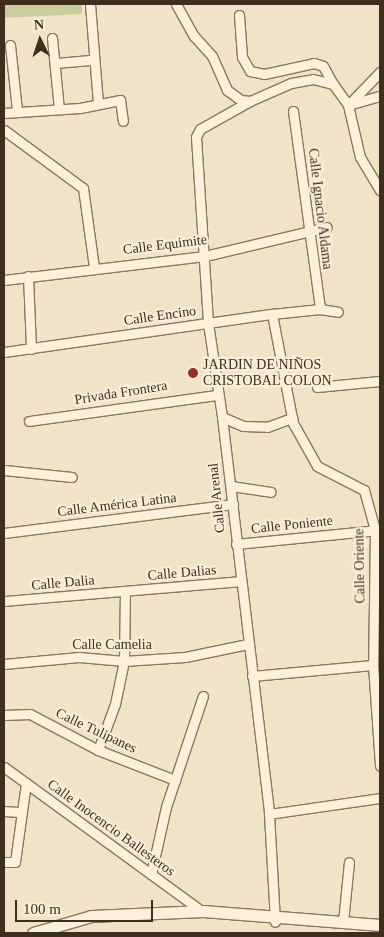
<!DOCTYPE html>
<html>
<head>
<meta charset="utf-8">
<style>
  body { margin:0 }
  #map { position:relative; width:384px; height:937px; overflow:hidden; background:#f0e4c8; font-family:"Times New Roman",serif }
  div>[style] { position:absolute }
  .green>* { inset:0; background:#c9cf9b }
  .roads { filter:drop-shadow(1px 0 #8d765c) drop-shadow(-1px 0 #8d765c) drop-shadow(0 1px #8d765c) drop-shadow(0 -1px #8d765c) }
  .minor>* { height:9px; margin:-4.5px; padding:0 4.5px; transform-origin:4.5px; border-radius:4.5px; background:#faf1dc }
  .secondary>* { height:11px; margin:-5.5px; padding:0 5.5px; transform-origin:5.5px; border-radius:5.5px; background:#faf1dc }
  .dots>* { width:14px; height:14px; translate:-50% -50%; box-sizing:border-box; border:2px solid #f7eed8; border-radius:50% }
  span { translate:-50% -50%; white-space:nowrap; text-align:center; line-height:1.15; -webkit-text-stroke:4.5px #f7eed8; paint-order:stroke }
  .street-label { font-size:14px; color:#3d2e20 }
  .poi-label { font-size:14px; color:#3d2e20 }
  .left { translate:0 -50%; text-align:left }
  .frame { position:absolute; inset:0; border:5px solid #3d2e20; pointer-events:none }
  .north { position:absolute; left:15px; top:15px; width:50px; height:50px; -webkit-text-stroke:4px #f7eed8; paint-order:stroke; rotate:356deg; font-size:14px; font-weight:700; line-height:20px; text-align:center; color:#3d2e20 }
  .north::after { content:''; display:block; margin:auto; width:18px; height:22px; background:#3d2e20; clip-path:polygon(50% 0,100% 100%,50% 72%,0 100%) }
  .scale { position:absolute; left:15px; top:900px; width:138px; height:22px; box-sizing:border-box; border:2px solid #3d2e20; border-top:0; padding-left:6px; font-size:15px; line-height:18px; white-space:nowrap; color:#3d2e20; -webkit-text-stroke:4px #f7eed8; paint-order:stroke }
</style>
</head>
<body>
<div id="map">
  <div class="green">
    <i style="clip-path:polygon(4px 4px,82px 4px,82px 14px,4px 18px)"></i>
  </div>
  <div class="roads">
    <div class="minor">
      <i style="left:90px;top:4px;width:100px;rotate:85.4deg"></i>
      <i style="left:176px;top:4px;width:37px;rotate:61deg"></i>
      <i style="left:194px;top:36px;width:27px;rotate:48deg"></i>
      <i style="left:212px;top:56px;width:37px;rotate:66deg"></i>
      <i style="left:227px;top:90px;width:17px;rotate:36deg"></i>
      <i style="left:241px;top:100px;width:9px;rotate:6deg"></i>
      <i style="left:250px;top:101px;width:45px;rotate:-23.7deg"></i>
      <i style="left:291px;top:83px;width:22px;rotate:-10deg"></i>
      <i style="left:313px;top:79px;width:21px;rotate:14deg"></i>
      <i style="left:333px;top:84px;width:26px;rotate:54deg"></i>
      <i style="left:348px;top:105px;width:33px;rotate:-16deg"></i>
      <i style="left:239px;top:15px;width:42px;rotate:85.9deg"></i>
      <i style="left:242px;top:57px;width:16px;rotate:60deg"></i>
      <i style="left:250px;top:71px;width:14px;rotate:12deg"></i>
      <i style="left:264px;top:74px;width:51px;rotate:-12.4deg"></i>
      <i style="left:314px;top:63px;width:9px;rotate:18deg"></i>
      <i style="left:323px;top:66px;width:21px;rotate:61deg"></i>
      <i style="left:52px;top:38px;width:71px;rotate:84.4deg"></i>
      <i style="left:10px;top:45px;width:65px;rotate:83.9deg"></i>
      <i style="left:56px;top:63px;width:37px;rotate:-5deg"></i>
      <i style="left:380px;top:72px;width:46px;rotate:134.1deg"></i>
      <i style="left:348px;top:105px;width:53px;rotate:77deg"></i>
      <i style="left:360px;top:157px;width:39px;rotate:59deg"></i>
      <i style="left:250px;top:101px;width:57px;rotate:150.8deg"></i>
      <i style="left:200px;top:129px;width:9px;rotate:117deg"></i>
      <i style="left:196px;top:137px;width:186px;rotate:86.3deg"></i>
      <i style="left:208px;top:323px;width:95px;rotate:81.5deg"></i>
      <i style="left:222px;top:417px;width:400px;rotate:83.2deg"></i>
      <i style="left:269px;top:814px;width:108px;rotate:86.8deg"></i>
      <i style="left:293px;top:111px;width:200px;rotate:82.2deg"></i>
      <i style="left:4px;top:113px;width:76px;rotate:-3.8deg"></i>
      <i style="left:80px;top:108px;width:41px;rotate:-11.3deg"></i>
      <i style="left:120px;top:100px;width:21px;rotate:82deg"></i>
      <i style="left:4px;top:130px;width:98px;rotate:36.3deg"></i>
      <i style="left:83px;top:188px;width:80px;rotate:82.1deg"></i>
      <i style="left:28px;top:276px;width:73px;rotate:87.6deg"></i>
      <i style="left:4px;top:280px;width:202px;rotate:-6.8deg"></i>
      <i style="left:205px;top:256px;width:125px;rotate:-13.4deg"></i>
      <i style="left:272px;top:314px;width:111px;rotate:79.1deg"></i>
      <i style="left:293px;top:423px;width:49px;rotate:60.8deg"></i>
      <i style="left:317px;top:466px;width:53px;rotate:27.1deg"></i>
      <i style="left:364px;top:490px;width:41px;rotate:74.6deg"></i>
      <i style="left:375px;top:530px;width:135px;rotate:90.8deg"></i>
      <i style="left:373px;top:665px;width:101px;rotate:86deg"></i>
      <i style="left:4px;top:352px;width:271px;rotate:-8.1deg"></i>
      <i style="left:272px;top:314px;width:48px;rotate:-5.9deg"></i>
      <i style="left:320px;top:309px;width:18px;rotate:9deg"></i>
      <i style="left:317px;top:387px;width:63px;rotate:-5.4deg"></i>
      <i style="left:222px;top:417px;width:23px;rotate:23deg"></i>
      <i style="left:243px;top:426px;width:24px;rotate:2deg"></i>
      <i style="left:267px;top:427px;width:27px;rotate:-20deg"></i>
      <i style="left:29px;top:421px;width:190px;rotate:-7.9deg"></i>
      <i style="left:4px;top:470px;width:68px;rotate:5.9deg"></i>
      <i style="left:231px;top:486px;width:40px;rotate:8.5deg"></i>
      <i style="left:4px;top:533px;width:231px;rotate:-7.2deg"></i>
      <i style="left:236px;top:544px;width:145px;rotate:-5.6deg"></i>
      <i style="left:4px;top:601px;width:237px;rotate:-4.8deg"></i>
      <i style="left:4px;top:664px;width:75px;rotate:-5.3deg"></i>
      <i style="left:79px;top:657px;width:45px;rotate:5.1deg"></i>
      <i style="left:124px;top:661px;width:61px;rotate:-3.8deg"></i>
      <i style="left:185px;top:657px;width:64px;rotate:-11.7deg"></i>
      <i style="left:252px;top:676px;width:121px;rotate:-5.2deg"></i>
      <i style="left:4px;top:715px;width:26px;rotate:-2deg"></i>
      <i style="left:30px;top:714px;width:77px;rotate:27.9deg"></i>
      <i style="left:98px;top:750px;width:83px;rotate:21.3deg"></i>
      <i style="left:98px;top:750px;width:49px;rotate:-69.7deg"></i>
      <i style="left:115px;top:704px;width:44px;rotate:-78.2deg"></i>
      <i style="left:124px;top:661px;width:70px;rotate:-89.2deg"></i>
      <i style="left:4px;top:767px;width:246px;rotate:36.1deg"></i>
      <i style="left:4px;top:811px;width:16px;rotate:4deg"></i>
      <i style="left:269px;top:814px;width:112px;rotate:-8.2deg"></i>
      <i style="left:4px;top:862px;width:11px"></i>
      <i style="left:15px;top:862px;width:80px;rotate:-82.1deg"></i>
      <i style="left:151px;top:874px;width:69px;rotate:-77.4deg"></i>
      <i style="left:166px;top:807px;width:117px;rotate:-71.6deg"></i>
      <i style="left:343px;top:922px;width:60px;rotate:-84.3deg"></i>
    </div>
    <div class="secondary">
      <i style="left:33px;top:933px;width:60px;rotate:-16.3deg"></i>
      <i style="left:91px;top:916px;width:112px;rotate:-2.6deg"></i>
      <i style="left:203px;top:911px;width:178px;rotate:4.5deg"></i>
    </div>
  </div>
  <div class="dots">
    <i style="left:193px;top:373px;background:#9e2a2b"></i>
  </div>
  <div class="street-label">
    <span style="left:320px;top:209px;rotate:83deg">Calle Ignacio Aldama</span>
    <span style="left:165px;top:245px;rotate:-7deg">Calle Equimite</span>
    <span style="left:160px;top:316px;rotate:-8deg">Calle Encino</span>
    <span style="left:121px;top:393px;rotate:-9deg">Privada Frontera</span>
    <span style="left:217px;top:498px;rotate:-96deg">Calle Arenal</span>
    <span style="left:117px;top:505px;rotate:-7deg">Calle América Latina</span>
    <span style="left:292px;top:525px;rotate:-6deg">Calle Poniente</span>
    <span style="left:360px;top:566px;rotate:-91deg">Calle Oriente</span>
    <span style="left:182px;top:573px;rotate:-5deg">Calle Dalias</span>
    <span style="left:63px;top:583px;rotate:-5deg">Calle Dalia</span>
    <span style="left:112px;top:645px">Calle Camelia</span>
    <span style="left:96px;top:731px;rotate:25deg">Calle Tulipanes</span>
    <span style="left:111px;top:828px;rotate:36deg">Calle Inocencio Ballesteros</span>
  </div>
  <div class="poi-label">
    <span class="left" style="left:203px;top:373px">JARDIN DE NIÑOS<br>CRISTOBAL COLON</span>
  </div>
  <div class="frame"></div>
  <div class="north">N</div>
  <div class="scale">100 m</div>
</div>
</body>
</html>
